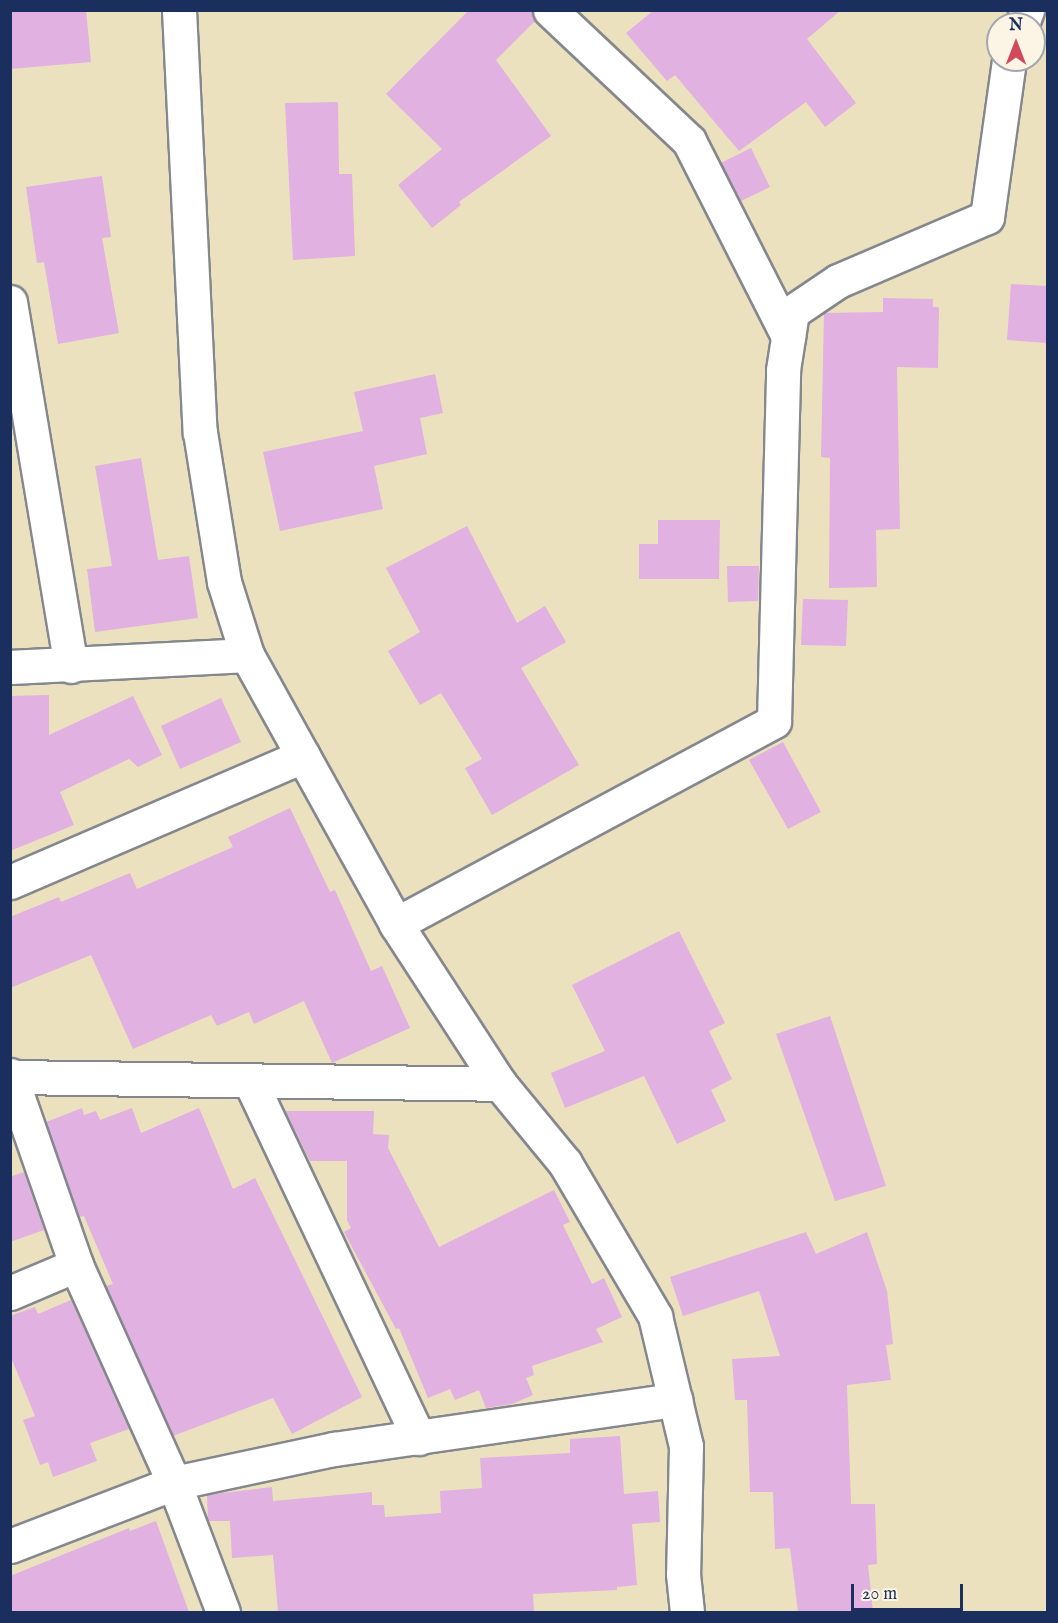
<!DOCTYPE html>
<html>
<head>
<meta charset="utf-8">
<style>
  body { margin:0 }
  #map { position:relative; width:1058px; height:1623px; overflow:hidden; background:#ece1be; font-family:"IM FELL English",serif }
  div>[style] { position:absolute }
  .building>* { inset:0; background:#e0b1e1 }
  .roads { filter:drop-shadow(2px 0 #84888e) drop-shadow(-2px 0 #84888e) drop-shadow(0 2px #84888e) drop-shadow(0 -2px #84888e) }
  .minor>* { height:33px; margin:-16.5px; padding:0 16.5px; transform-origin:16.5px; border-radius:16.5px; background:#fff }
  span { translate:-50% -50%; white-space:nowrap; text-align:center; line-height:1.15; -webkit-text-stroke:5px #fcf5e5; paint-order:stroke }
  .frame { position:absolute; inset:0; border:12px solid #1b2f5e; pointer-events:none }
  .north { position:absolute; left:986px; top:12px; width:60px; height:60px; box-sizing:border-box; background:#fcf5e5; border:2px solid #a2a6af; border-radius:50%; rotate:0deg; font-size:16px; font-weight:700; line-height:24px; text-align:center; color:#1b2f5e }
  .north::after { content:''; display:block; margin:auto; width:21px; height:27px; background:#d1495b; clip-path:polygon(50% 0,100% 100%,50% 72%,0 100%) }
  .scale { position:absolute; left:851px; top:1584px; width:112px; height:27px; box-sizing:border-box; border:3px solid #1b2f5e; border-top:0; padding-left:8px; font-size:18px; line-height:21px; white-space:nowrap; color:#1b2f5e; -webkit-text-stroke:4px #fcf5e5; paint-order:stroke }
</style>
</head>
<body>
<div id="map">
  <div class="building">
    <i style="clip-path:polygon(10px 10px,86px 10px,91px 62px,10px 69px)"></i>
    <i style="clip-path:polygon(469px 10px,532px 10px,535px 21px,496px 60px,551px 136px,459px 202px,461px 205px,432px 228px,398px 185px,442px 149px,386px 94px)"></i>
    <i style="clip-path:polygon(654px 10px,841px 10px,807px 39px,856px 103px,825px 127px,806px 102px,739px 151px,675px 75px,667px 81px,626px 33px)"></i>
    <i style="clip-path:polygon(338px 102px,339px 174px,352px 174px,355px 256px,293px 260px,285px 103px)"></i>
    <i style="clip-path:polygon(751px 148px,770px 187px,741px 201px,721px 163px)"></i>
    <i style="clip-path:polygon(102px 176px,111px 237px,102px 238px,119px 333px,58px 344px,44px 262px,37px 263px,26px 187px)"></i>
    <i style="clip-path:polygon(1011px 284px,1047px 286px,1047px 343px,1007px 340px)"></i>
    <i style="clip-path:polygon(883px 298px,933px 299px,933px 307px,939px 307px,938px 368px,897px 367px,900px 529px,876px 530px,877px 587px,829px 588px,830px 458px,821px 457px,824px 313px,883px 312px)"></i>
    <i style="clip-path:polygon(435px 374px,443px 413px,420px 418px,427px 454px,374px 466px,383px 509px,280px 531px,263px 452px,363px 431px,354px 392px)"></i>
    <i style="clip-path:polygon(141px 458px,158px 560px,189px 556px,198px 618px,95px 632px,87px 569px,112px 566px,95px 466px)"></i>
    <i style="clip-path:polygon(658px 520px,720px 520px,719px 579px,639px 579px,639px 544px,658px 544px)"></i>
    <i style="clip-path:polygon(467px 526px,517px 623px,545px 606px,566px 642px,521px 668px,579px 765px,492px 815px,465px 768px,482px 759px,441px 693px,420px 705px,388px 651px,420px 632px,386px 568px)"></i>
    <i style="clip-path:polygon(727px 566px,759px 566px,758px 601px,728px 602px)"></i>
    <i style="clip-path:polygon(803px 599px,848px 600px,846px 646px,801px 645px)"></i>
    <i style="clip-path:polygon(49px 695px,49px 735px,133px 696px,162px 755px,138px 767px,129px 759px,60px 792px,74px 825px,10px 851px,10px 696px)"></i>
    <i style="clip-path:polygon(221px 698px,241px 742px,180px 769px,161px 726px)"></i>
    <i style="clip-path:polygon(783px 742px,821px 812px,788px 829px,749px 760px)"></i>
    <i style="clip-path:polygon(290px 808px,330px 892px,335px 890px,371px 971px,382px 966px,410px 1028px,332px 1063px,304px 1001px,254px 1024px,249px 1012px,217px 1026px,211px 1015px,133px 1049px,91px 955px,10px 988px,10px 917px,59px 897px,61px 902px,130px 873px,137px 889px,233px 847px,228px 837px)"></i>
    <i style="clip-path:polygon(679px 931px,725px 1023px,709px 1031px,732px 1079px,711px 1090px,726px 1121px,677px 1144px,644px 1076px,565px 1108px,551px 1073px,605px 1051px,572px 985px)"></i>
    <i style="clip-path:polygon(830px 1016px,886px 1186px,835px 1201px,776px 1034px)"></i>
    <i style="clip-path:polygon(82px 1108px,84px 1115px,96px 1111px,100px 1120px,132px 1108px,141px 1133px,199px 1108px,233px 1189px,255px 1178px,362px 1397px,292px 1434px,273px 1398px,173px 1436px,106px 1286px,113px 1284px,84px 1216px,79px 1217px,46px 1122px)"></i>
    <i style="clip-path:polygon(285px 1111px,374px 1111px,373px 1134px,389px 1135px,388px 1148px,439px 1247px,554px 1190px,570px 1222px,563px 1225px,592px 1284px,604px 1278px,622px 1317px,596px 1329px,603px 1342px,532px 1366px,534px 1375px,526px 1378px,533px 1395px,512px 1404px,486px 1408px,479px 1390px,455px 1400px,450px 1389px,428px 1398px,399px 1328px,396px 1329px,344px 1232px,351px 1228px,347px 1220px,347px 1161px,310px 1161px)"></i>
    <i style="clip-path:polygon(24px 1172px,44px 1230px,10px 1242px,10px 1177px)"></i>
    <i style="clip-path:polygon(806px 1232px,816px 1254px,867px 1232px,887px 1291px,893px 1344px,886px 1345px,891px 1380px,847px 1385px,851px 1504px,875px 1504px,877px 1564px,868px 1565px,873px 1612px,798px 1612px,790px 1548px,775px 1549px,773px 1492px,750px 1492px,747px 1400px,735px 1400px,732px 1359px,780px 1356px,759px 1291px,683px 1316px,670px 1277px)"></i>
    <i style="clip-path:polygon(71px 1300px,129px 1429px,90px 1443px,97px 1461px,53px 1477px,48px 1462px,40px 1465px,23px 1420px,35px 1416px,10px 1355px,10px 1316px,35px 1307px,38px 1314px)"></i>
    <i style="clip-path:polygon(620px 1436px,624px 1494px,658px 1491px,660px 1522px,632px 1524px,637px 1585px,617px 1587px,617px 1590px,533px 1594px,534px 1612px,278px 1612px,273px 1555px,232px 1558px,230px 1521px,208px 1521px,207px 1495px,272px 1487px,273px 1501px,372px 1492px,372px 1505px,384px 1505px,385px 1517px,441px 1513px,440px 1491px,482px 1488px,480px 1458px,570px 1453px,570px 1439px)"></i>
    <i style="clip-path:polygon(156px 1521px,189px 1612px,10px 1612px,10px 1576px,129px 1528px,130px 1531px)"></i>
  </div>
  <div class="roads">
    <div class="minor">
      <i style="left:179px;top:10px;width:423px;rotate:87.2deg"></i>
      <i style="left:200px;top:432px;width:152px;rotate:80.9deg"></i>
      <i style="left:224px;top:582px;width:77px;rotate:72.5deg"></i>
      <i style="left:247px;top:655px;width:308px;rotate:61deg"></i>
      <i style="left:396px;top:924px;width:191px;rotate:57deg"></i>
      <i style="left:500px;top:1084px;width:102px;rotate:50.6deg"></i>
      <i style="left:565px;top:1163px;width:178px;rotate:59.5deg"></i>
      <i style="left:655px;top:1316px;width:134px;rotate:76.6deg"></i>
      <i style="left:686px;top:1446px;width:128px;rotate:91.3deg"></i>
      <i style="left:683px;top:1574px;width:38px;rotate:84deg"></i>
      <i style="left:550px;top:10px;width:191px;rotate:43.3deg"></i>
      <i style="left:689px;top:141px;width:219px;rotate:63.1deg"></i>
      <i style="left:1022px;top:24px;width:15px;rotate:-70deg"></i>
      <i style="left:10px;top:302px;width:369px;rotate:80.5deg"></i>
      <i style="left:10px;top:667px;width:237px;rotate:-2.9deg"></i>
      <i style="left:10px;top:882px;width:319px;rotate:-23.3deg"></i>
      <i style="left:396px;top:924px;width:429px;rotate:-28.2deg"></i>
      <i style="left:774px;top:721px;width:351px;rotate:-88.5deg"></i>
      <i style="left:783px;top:370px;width:59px;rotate:-81.2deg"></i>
      <i style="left:792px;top:312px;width:55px;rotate:-34deg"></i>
      <i style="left:838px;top:281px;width:162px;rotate:-23.2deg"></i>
      <i style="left:987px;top:217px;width:159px;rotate:-82deg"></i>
      <i style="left:10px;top:1075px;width:201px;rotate:70.8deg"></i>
      <i style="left:76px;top:1265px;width:239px;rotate:65.8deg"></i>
      <i style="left:174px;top:1483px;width:138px;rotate:69.2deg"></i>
      <i style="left:10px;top:1077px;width:490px;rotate:0.8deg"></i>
      <i style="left:250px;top:1081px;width:395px;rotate:64.7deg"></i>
      <i style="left:10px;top:1293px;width:72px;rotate:-23deg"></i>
      <i style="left:10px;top:1546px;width:176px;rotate:-21deg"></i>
      <i style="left:174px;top:1483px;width:164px;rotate:-12deg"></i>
      <i style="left:334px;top:1449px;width:345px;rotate:-8.2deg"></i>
    </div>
  </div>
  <div class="frame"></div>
  <div class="north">N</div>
  <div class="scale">20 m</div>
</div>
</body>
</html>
